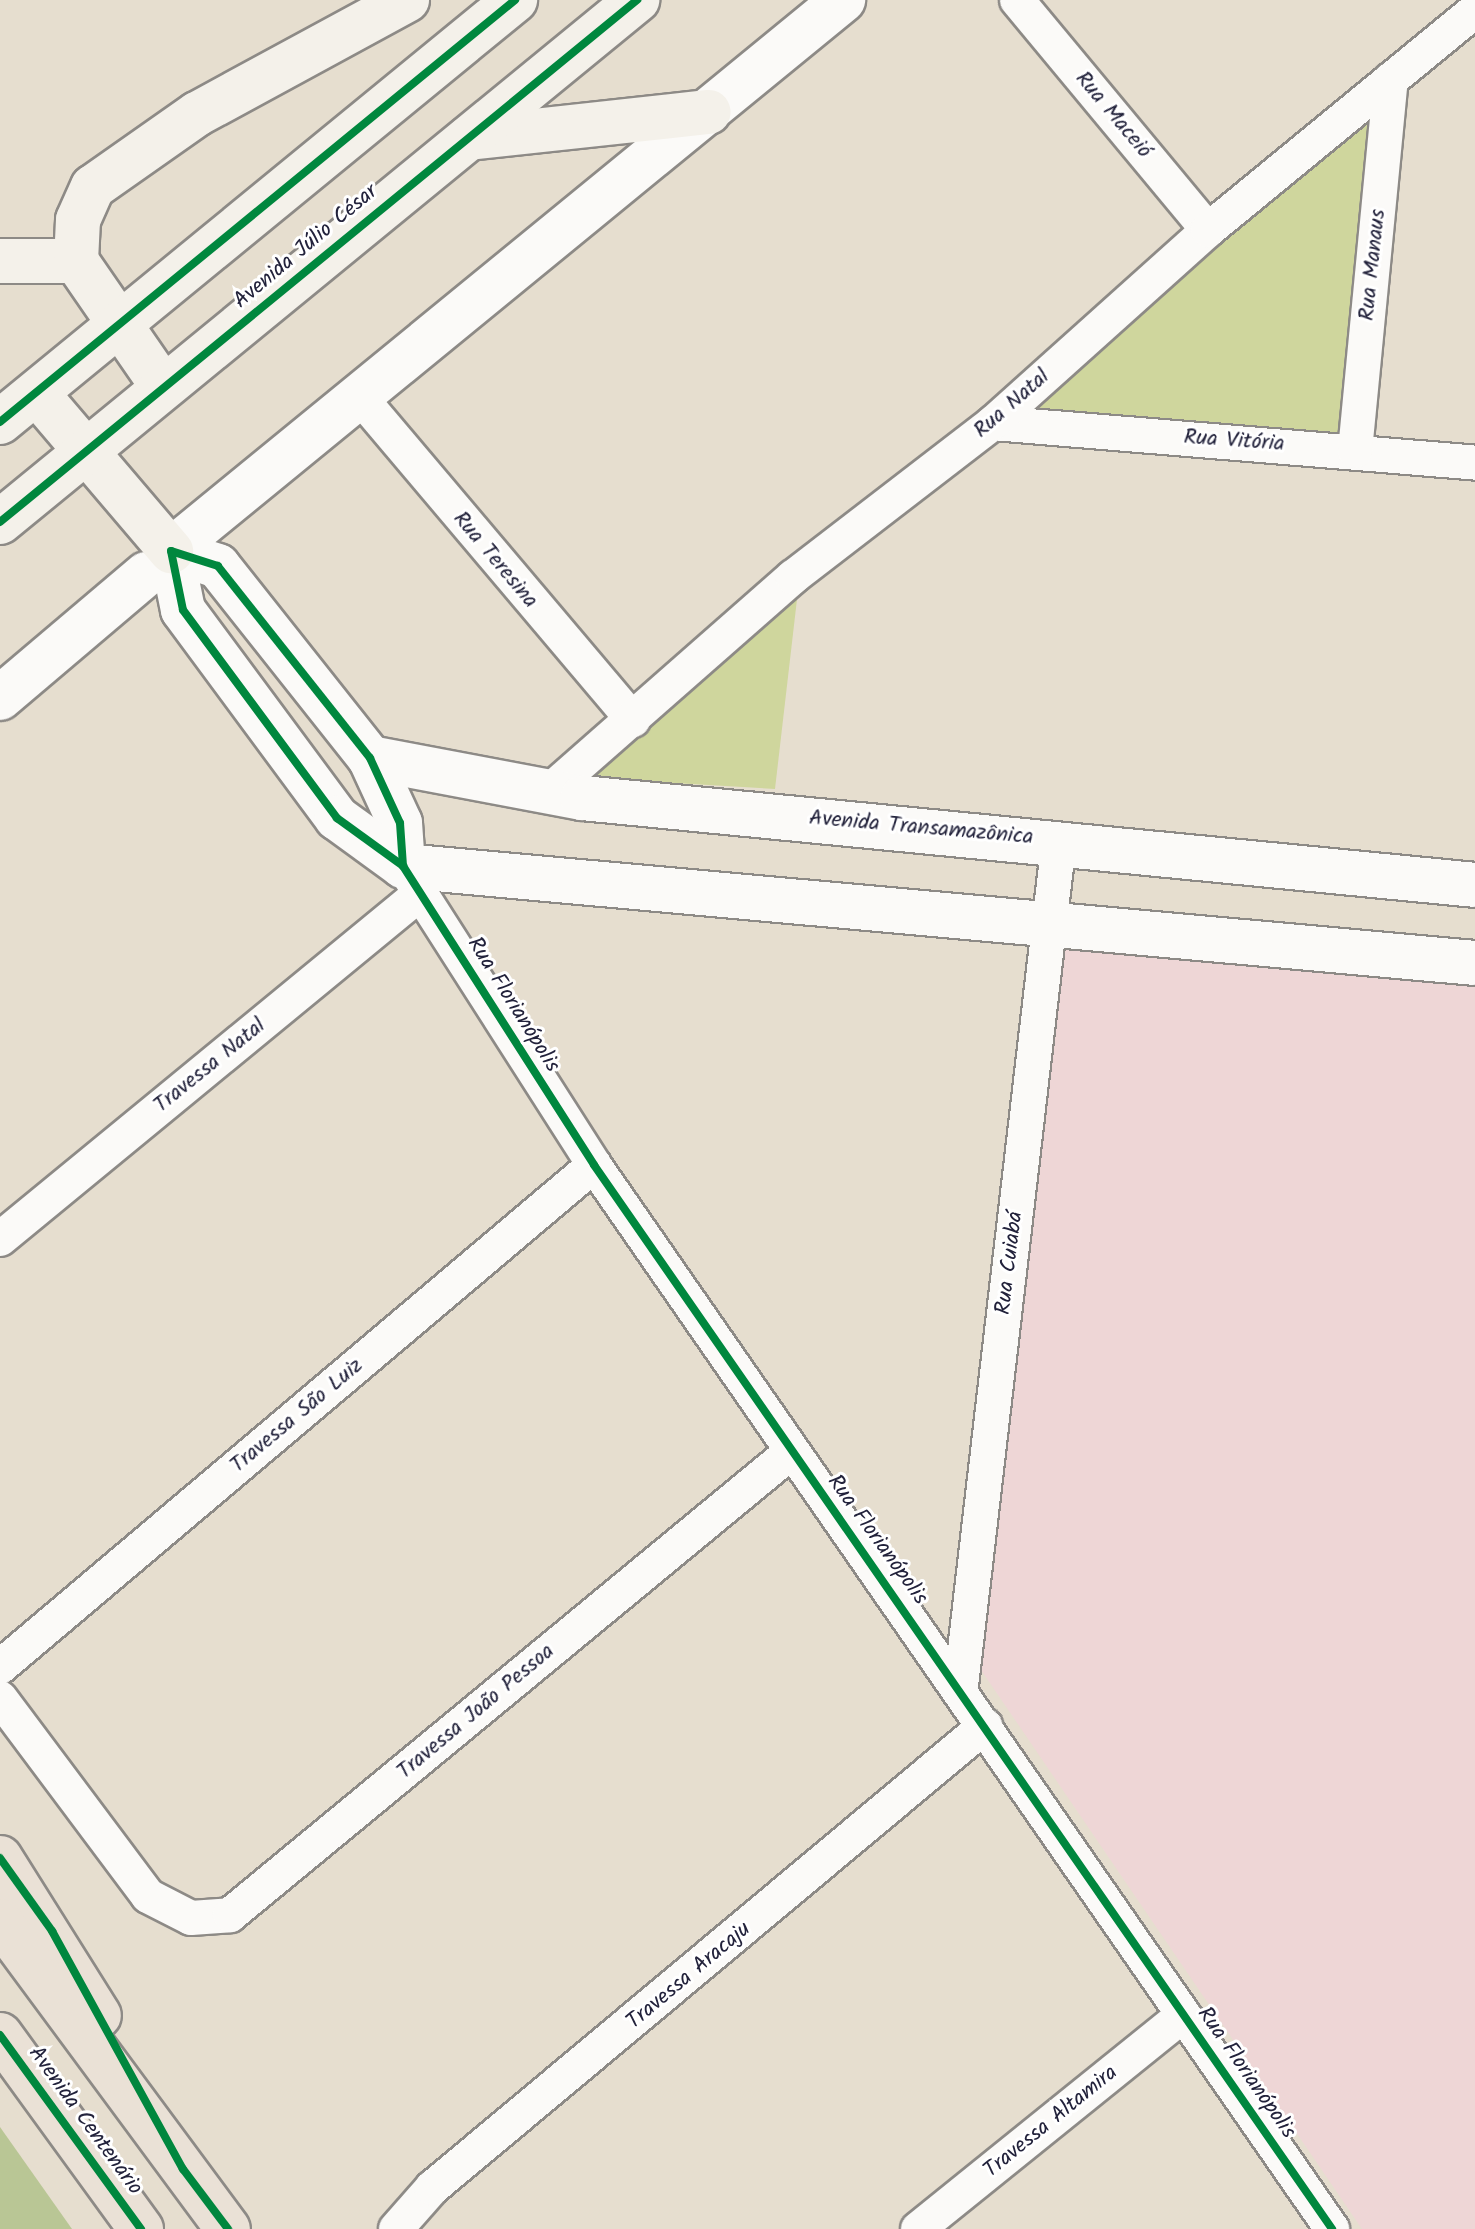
<!DOCTYPE html>
<html>
<head>
<meta charset="utf-8">
<style>
  body { margin:0 }
  #map { position:relative; width:1475px; height:2229px; overflow:hidden; background:#e6decf; font-family:Kalam,sans-serif }
  div>[style] { position:absolute }
  .built>* { inset:0; background:#eed6d6 }
  .green>* { inset:0; background:#cfd69d }
  .forest>* { inset:0; background:#b9c695 }
  .roads { filter:drop-shadow(2px 0 #8d8a86) drop-shadow(-2px 0 #8d8a86) drop-shadow(0 2px #8d8a86) drop-shadow(0 -2px #8d8a86) }
  .minor>* { height:34px; margin:-17px; padding:0 17px; transform-origin:17px; border-radius:17px; background:#fbfaf8 }
  .tertiary>* { height:44px; margin:-22px; padding:0 22px; transform-origin:22px; border-radius:22px; background:#fbfaf8 }
  .secondary>* { height:44px; margin:-22px; padding:0 22px; transform-origin:22px; border-radius:22px; background:#f4f1ea }
  .primary>* { height:44px; margin:-22px; padding:0 22px; transform-origin:22px; border-radius:22px; background:#eae1d6 }
  .cycleway>* { height:8px; margin:-4px; padding:0 4px; transform-origin:4px; border-radius:4px; background:#00873e }
  span { translate:-50% -50%; white-space:nowrap; text-align:center; line-height:1.15; -webkit-text-stroke:6px #fff; paint-order:stroke }
  .street-label { font-size:22px; color:#22223b }
</style>
</head>
<body>
<div id="map">
  <div class="built">
    <i style="clip-path:polygon(1063px 941px,1475px 979px,1475px 2229px,1362px 2229px,981px 1670px)"></i>
  </div>
  <div class="green">
    <i style="clip-path:polygon(1390px 94px,1352px 451px,990px 420px)"></i>
    <i style="clip-path:polygon(799px 582px,775px 789px,589px 778px)"></i>
  </div>
  <div class="forest">
    <i style="clip-path:polygon(0 2127px,72px 2229px,0 2229px)"></i>
  </div>
  <div class="roads">
    <div class="minor">
      <i style="left:1017px;top:0;width:299px;rotate:50.3deg"></i>
      <i style="left:360px;top:397px;width:423px;rotate:49.8deg"></i>
      <i style="left:993px;top:423px;width:484px;rotate:4.7deg"></i>
      <i style="left:1355px;top:451px;width:373px;rotate:-84.5deg"></i>
      <i style="left:546px;top:794px;width:329px;rotate:-41.3deg"></i>
      <i style="left:793px;top:577px;width:252px;rotate:-37.6deg"></i>
      <i style="left:993px;top:423px;width:289px;rotate:-41.9deg"></i>
      <i style="left:1208px;top:230px;width:345px;rotate:-39.4deg"></i>
      <i style="left:403px;top:866px;width:355px;rotate:57.4deg"></i>
      <i style="left:594px;top:1165px;width:1295px;rotate:55.25deg"></i>
      <i style="left:0;top:1239px;width:545px;rotate:-39.42deg"></i>
      <i style="left:0;top:1667px;width:778px;rotate:-40.2deg"></i>
      <i style="left:961px;top:1685px;width:850px;rotate:-83.38deg"></i>
      <i style="left:0;top:1698px;width:247px;rotate:53.2deg"></i>
      <i style="left:148px;top:1896px;width:48px;rotate:27.1deg"></i>
      <i style="left:191px;top:1918px;width:39px;rotate:-4deg"></i>
      <i style="left:230px;top:1915px;width:727px;rotate:-39.53deg"></i>
      <i style="left:396px;top:2229px;width:55px;rotate:-48.7deg"></i>
      <i style="left:432px;top:2188px;width:721px;rotate:-39.88deg"></i>
      <i style="left:918px;top:2229px;width:341px;rotate:-38.9deg"></i>
    </div>
    <div class="tertiary">
      <i style="left:187px;top:537px;width:848px;rotate:-39.3deg"></i>
      <i style="left:0;top:698px;width:192px;rotate:-40.3deg"></i>
      <i style="left:370px;top:758px;width:216px;rotate:10.7deg"></i>
      <i style="left:582px;top:798px;width:897px;rotate:5.56deg"></i>
      <i style="left:403px;top:866px;width:43px;rotate:-94deg"></i>
      <i style="left:400px;top:823px;width:72px;rotate:-114.8deg"></i>
      <i style="left:370px;top:758px;width:245px;rotate:-128.4deg"></i>
      <i style="left:218px;top:566px;width:49px;rotate:-162.3deg"></i>
      <i style="left:171px;top:551px;width:60px;rotate:78.5deg"></i>
      <i style="left:183px;top:610px;width:259px;rotate:53.5deg"></i>
      <i style="left:337px;top:818px;width:82px;rotate:36deg"></i>
      <i style="left:403px;top:866px;width:1076px;rotate:5.17deg"></i>
    </div>
    <div class="secondary">
      <i style="left:469px;top:138px;width:241px;rotate:-6.2deg"></i>
      <i style="left:0;top:261px;width:76px"></i>
      <i style="left:163px;top:387px;width:153px;rotate:-124.6deg"></i>
      <i style="left:76px;top:261px;width:41px;rotate:-87.2deg"></i>
      <i style="left:78px;top:220px;width:36px;rotate:-66deg"></i>
      <i style="left:93px;top:187px;width:127px;rotate:-35.1deg"></i>
      <i style="left:197px;top:114px;width:239px;rotate:-28.5deg"></i>
      <i style="left:39px;top:396px;width:204px;rotate:49.6deg"></i>
      <i style="left:0;top:422px;width:666px;rotate:-39.33deg"></i>
      <i style="left:0;top:522px;width:824px;rotate:-39.33deg"></i>
    </div>
    <div class="primary">
      <i style="left:0;top:1858px;width:186px;rotate:57.9deg"></i>
      <i style="left:0;top:1921px;width:383px;rotate:53.5deg"></i>
      <i style="left:0;top:2035px;width:240px;rotate:54deg"></i>
    </div>
  </div>
  <div class="cycleway">
    <i style="left:0;top:422px;width:666px;rotate:-39.33deg"></i>
    <i style="left:0;top:522px;width:824px;rotate:-39.33deg"></i>
    <i style="left:403px;top:866px;width:43px;rotate:-94deg"></i>
    <i style="left:400px;top:823px;width:72px;rotate:-114.8deg"></i>
    <i style="left:370px;top:758px;width:245px;rotate:-128.4deg"></i>
    <i style="left:218px;top:566px;width:49px;rotate:-162.3deg"></i>
    <i style="left:171px;top:551px;width:60px;rotate:78.5deg"></i>
    <i style="left:183px;top:610px;width:259px;rotate:53.5deg"></i>
    <i style="left:337px;top:818px;width:82px;rotate:36deg"></i>
    <i style="left:403px;top:866px;width:355px;rotate:57.4deg"></i>
    <i style="left:594px;top:1165px;width:1295px;rotate:55.25deg"></i>
    <i style="left:0;top:1858px;width:90px;rotate:54.5deg"></i>
    <i style="left:52px;top:1931px;width:272px;rotate:61.2deg"></i>
    <i style="left:183px;top:2169px;width:75px;rotate:53.1deg"></i>
    <i style="left:0;top:2035px;width:240px;rotate:54deg"></i>
  </div>
  <div class="street-label">
    <span style="left:1113px;top:115px;rotate:50deg">Rua Maceió</span>
    <span style="left:306px;top:247px;rotate:-40deg">Avenida Júlio César</span>
    <span style="left:1373px;top:265px;rotate:-84deg">Rua Manaus</span>
    <span style="left:1012px;top:404px;rotate:-41deg">Rua Natal</span>
    <span style="left:1234px;top:441px;rotate:4deg">Rua Vitória</span>
    <span style="left:495px;top:560px;rotate:50deg">Rua Teresina</span>
    <span style="left:921px;top:828px;rotate:5deg">Avenida Transamazônica</span>
    <span style="left:513px;top:1005px;rotate:58deg">Rua Florianópolis</span>
    <span style="left:210px;top:1066px;rotate:-39deg">Travessa Natal</span>
    <span style="left:1010px;top:1263px;rotate:-83deg">Rua Cuiabá</span>
    <span style="left:297px;top:1416px;rotate:-40deg">Travessa São Luiz</span>
    <span style="left:877px;top:1540px;rotate:54deg">Rua Florianópolis</span>
    <span style="left:476px;top:1712px;rotate:-40deg">Travessa João Pessoa</span>
    <span style="left:689px;top:1976px;rotate:-40deg">Travessa Aracaju</span>
    <span style="left:1246px;top:2073px;rotate:55deg">Rua Florianópolis</span>
    <span style="left:85px;top:2121px;rotate:54deg">Avenida Centenário</span>
    <span style="left:1051px;top:2122px;rotate:-39deg">Travessa Altamira</span>
  </div>
</div>
</body>
</html>
